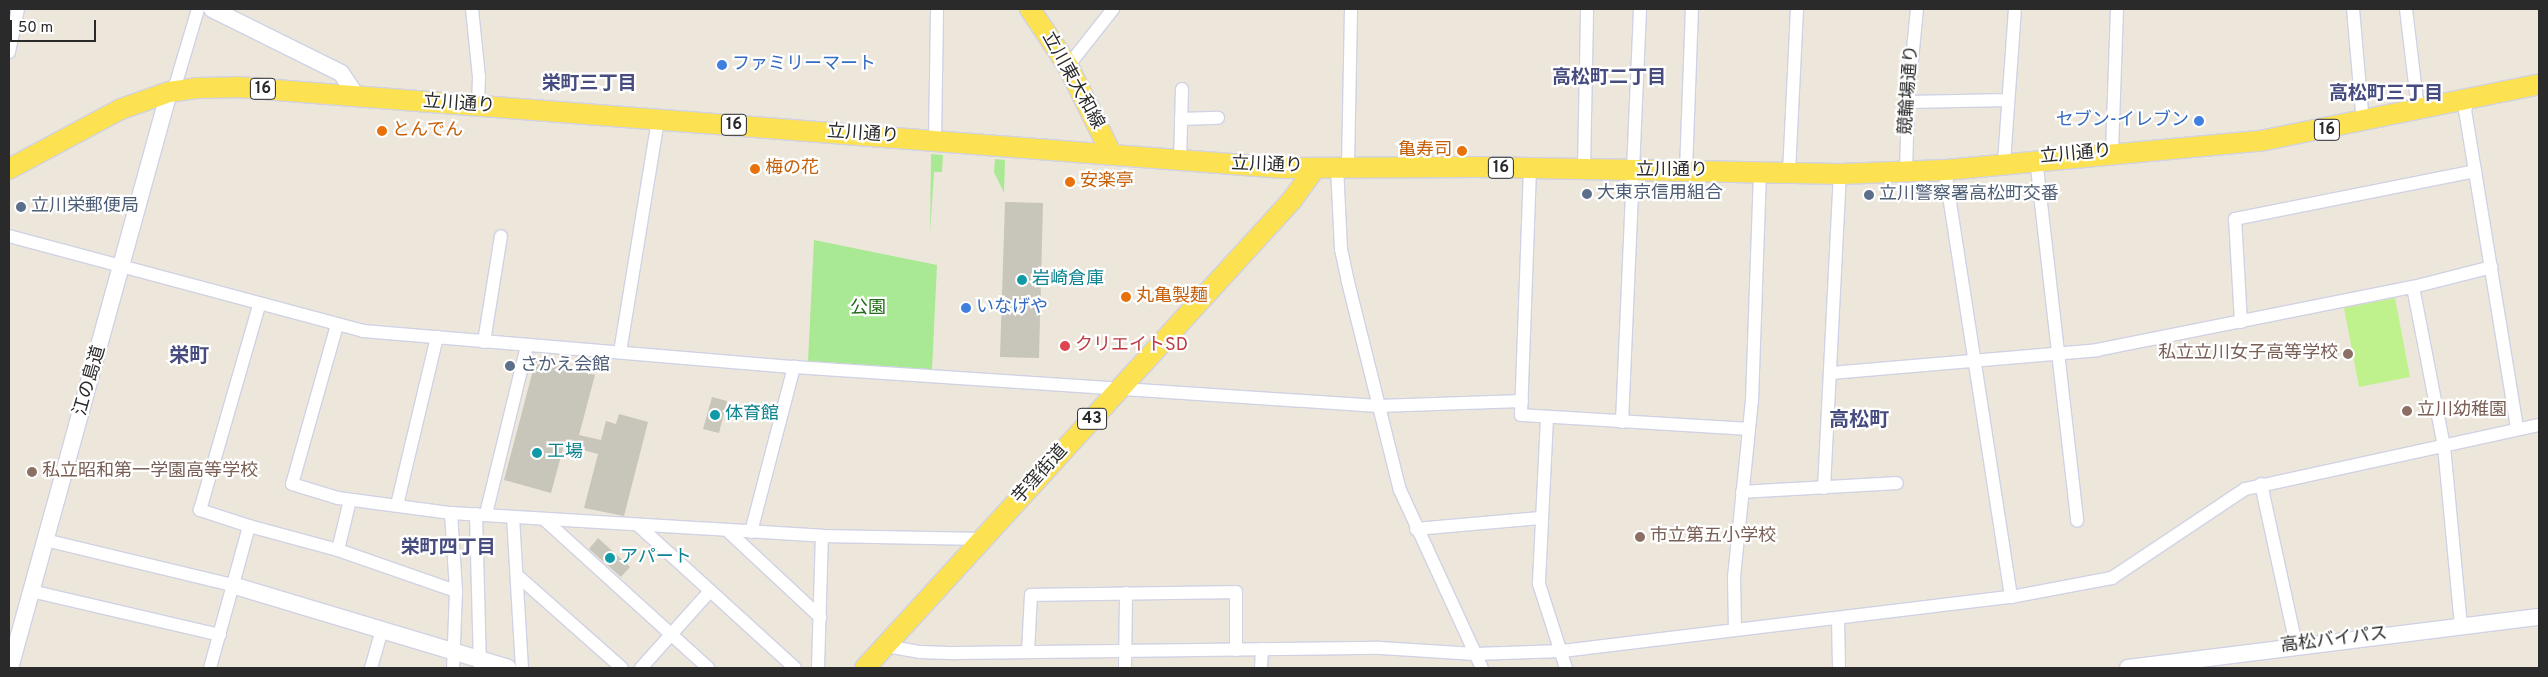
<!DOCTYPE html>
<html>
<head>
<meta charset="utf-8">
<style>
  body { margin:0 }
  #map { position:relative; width:2548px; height:677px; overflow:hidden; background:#ede7db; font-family:Overpass,"Noto Sans JP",sans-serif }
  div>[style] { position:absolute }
  .green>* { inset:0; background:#a9e993 }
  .pitch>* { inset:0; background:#bff18d }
  .building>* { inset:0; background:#c8c5ba }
  .roads { filter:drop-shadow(1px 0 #d0d2e4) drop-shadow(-1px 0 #d0d2e4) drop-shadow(0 1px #d0d2e4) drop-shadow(0 -1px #d0d2e4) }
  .minor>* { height:12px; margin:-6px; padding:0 6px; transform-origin:6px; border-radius:6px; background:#fff }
  .tertiary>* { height:16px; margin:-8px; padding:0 8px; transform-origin:8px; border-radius:8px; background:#fff }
  .primary>* { height:20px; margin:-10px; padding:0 10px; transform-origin:10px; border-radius:10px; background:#fce151 }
  .dots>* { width:14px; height:14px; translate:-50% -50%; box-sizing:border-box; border:2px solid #fff; border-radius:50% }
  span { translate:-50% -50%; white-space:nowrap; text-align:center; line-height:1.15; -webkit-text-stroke:4.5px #fff; paint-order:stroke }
  .shield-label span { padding:1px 4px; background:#fff; border:1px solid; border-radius:4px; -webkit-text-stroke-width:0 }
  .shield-label { font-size:16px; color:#2a2a2a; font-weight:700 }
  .shop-label { font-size:18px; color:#366cbe }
  .left { translate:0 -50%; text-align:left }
  .right { translate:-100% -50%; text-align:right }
  .street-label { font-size:18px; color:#2a2a2a }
  .food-label { font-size:18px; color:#c56008 }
  .service-label { font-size:18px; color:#4e5e75 }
  .culture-label { font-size:18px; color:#0d838f }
  .park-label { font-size:18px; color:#206d14 }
  .health-label { font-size:18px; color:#be3a42 }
  .education-label { font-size:18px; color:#785e54 }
  .neighbourhood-label { font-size:19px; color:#474c7f; font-weight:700 }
  .quarter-label { font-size:20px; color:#474c7f; font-weight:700 }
  .frame { position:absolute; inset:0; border:10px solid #2a2a2a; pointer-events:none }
  .scale { position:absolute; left:10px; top:20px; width:86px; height:22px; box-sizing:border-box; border:2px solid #2a2a2a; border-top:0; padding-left:6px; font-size:15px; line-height:18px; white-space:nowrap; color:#2a2a2a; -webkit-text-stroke:4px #fff; paint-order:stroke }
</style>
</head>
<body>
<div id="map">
  <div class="green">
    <i style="clip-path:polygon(931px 154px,943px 155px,942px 172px,934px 172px,930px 234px)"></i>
    <i style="clip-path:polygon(995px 159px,1005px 160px,1004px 193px,994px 172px)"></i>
    <i style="clip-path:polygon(814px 240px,937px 265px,932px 370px,808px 361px)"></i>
  </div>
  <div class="pitch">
    <i style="clip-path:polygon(2395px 298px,2410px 377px,2359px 387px,2344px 308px)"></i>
  </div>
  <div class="building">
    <i style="clip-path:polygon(1005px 202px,1043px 203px,1039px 358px,1000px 357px)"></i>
    <i style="clip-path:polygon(536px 359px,595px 375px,579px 435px,601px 440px,606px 421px,616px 424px,619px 414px,648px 422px,624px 516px,584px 508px,598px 454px,564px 445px,551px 493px,504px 480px)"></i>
    <i style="clip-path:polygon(712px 397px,727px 401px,719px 433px,703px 429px)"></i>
    <i style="clip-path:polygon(598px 538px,630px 567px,621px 577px,589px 549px)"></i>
  </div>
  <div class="roads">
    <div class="minor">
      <i style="left:472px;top:9px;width:68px;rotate:84.1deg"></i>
      <i style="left:479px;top:77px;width:30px;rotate:92deg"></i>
      <i style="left:2353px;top:9px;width:114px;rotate:85deg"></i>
      <i style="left:2406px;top:9px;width:102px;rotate:83.2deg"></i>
      <i style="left:9px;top:52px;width:44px;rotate:-78.2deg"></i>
      <i style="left:1068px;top:66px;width:73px;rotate:-51.7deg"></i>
      <i style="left:169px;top:92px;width:11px;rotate:-52deg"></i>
      <i style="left:176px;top:83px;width:77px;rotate:-73.4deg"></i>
      <i style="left:2469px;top:99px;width:12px;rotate:110deg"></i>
      <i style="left:2465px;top:110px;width:322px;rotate:80.7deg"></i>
      <i style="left:1908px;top:102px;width:100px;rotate:-1.1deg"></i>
      <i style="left:1181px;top:119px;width:37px;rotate:-2deg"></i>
      <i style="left:935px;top:140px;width:131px;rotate:-89.1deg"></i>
      <i style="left:2112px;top:152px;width:143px;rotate:-88deg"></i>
      <i style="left:2036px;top:159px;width:364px;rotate:83.5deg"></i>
      <i style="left:1180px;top:161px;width:72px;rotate:-88.4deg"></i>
      <i style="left:2004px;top:162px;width:153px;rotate:-85.9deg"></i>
      <i style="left:1348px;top:166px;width:157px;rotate:-88.9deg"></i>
      <i style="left:1337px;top:167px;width:82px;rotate:87.2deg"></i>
      <i style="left:1341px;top:249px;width:34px;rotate:78deg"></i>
      <i style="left:1348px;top:282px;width:214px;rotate:76deg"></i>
      <i style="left:1400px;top:490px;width:196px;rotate:65.3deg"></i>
      <i style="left:1530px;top:169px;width:246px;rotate:92.1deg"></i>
      <i style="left:1521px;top:415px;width:227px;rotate:3.5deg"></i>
      <i style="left:1584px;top:170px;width:161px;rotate:-88.9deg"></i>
      <i style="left:1945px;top:170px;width:432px;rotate:81.2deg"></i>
      <i style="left:1686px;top:171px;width:162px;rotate:-87.9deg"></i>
      <i style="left:1906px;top:171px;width:69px;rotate:-88.3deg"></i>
      <i style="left:1908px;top:102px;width:93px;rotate:-84.5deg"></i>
      <i style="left:1789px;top:173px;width:164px;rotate:-87.2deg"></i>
      <i style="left:9px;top:236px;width:367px;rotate:15deg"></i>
      <i style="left:363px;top:331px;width:433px;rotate:4.8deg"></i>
      <i style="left:794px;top:367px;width:585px;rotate:3.82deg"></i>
      <i style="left:1378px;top:406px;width:144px;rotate:-2deg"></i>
      <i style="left:2413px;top:287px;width:162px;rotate:79deg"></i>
      <i style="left:2444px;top:446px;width:180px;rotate:84.6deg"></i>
      <i style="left:2241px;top:322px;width:103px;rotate:-93.3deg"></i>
      <i style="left:2235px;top:219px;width:245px;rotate:-11.3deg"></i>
      <i style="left:337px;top:325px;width:165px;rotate:105.8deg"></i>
      <i style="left:292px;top:484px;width:48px;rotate:16.9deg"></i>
      <i style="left:338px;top:498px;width:114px;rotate:7.6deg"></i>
      <i style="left:451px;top:513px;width:372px;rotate:3.5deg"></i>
      <i style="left:822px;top:536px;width:161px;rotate:1.1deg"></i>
      <i style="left:484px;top:342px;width:107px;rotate:-80.9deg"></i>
      <i style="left:620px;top:352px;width:236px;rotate:-80.7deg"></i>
      <i style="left:1831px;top:373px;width:267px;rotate:-4.9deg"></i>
      <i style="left:2097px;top:350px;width:322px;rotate:-11.3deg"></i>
      <i style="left:2413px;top:287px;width:81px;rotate:-14.2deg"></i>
      <i style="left:1547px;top:418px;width:166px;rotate:92.8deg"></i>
      <i style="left:1539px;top:584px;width:88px;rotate:72.2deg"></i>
      <i style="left:1622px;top:422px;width:413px;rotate:-87.5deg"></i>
      <i style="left:2261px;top:484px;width:165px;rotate:77.7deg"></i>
      <i style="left:1824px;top:488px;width:314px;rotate:-87.1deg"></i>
      <i style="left:1742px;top:492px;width:155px;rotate:-3.3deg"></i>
      <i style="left:397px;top:505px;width:173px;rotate:-76.6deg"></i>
      <i style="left:451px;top:513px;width:78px;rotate:86.3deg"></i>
      <i style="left:456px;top:591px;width:77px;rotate:92.2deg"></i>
      <i style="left:476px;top:514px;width:154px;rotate:88.5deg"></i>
      <i style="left:486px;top:514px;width:173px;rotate:-76.3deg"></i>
      <i style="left:513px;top:517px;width:151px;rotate:86.6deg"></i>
      <i style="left:545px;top:520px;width:220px;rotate:42.2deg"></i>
      <i style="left:249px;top:526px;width:52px;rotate:-161.9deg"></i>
      <i style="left:200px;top:510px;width:213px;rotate:-73.9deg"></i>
      <i style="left:639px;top:526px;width:211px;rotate:42.3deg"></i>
      <i style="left:1416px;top:529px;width:124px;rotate:-5.1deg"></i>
      <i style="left:729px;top:532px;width:125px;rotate:43deg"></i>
      <i style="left:751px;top:532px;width:171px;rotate:-75.4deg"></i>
      <i style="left:45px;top:540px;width:192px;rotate:13.5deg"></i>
      <i style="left:338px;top:550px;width:51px;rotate:-76.5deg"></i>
      <i style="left:519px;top:577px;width:137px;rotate:41.5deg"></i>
      <i style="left:31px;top:591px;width:194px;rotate:13.1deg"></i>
      <i style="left:1838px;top:619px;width:49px;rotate:88.8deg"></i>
      <i style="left:1735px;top:629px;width:52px;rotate:-91.1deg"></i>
      <i style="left:1734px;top:577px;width:177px;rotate:-84.2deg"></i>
      <i style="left:1752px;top:401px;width:229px;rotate:-88deg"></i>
      <i style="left:886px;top:646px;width:35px;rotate:10deg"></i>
      <i style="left:920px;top:652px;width:36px;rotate:2deg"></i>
      <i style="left:956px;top:653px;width:424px;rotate:-0.7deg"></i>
      <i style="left:1380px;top:648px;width:95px;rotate:3.6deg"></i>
      <i style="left:1475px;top:654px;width:87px;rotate:-2deg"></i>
      <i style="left:1562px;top:651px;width:452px;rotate:-6.9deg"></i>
      <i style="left:2011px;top:597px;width:103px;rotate:-10.7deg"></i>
      <i style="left:2112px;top:578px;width:160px;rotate:-33.8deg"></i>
      <i style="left:2245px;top:489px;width:301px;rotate:-12.3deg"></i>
      <i style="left:1028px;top:652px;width:57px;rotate:-87deg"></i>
      <i style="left:1031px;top:595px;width:205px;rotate:-0.8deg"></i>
      <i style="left:1236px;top:592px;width:58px;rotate:90deg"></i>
      <i style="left:210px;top:668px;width:147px;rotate:-74.6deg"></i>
      <i style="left:249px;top:526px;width:92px;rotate:15.1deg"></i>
      <i style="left:338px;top:550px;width:125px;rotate:19.2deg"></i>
      <i style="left:371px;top:668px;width:40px;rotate:-74deg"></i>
      <i style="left:641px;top:668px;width:103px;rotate:-48.1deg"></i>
      <i style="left:818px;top:668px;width:132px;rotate:-88.3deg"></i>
      <i style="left:1125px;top:668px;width:75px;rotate:-89.2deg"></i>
      <i style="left:1261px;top:668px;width:19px;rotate:-87deg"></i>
    </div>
    <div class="tertiary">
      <i style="left:212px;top:9px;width:144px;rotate:26.4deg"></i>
      <i style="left:341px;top:73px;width:29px;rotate:56deg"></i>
      <i style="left:232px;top:585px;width:288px;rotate:16.7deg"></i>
      <i style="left:10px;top:668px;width:598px;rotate:-74.57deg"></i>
      <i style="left:2128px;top:668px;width:414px;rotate:-7.1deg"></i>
    </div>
    <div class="primary">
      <i style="left:1030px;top:9px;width:69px;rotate:56.3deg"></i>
      <i style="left:1068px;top:66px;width:99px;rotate:63.7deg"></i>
      <i style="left:9px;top:169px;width:127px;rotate:-28.2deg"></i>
      <i style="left:121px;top:109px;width:51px;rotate:-19.5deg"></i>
      <i style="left:169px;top:92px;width:29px;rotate:-8deg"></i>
      <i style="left:198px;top:88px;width:39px;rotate:-1deg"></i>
      <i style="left:237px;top:87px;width:1049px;rotate:4.43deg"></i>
      <i style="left:1283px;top:168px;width:195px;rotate:-0.3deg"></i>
      <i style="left:1478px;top:167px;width:362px;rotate:1.1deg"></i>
      <i style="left:1840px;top:174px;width:105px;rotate:-2.2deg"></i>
      <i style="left:1945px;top:170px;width:316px;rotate:-5.3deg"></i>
      <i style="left:2260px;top:141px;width:285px;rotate:-11.5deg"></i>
      <i style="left:865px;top:668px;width:634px;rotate:-47.62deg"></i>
      <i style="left:1292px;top:200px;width:39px;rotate:-54deg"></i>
    </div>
  </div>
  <div class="dots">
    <i style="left:722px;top:65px;background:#3f7fe0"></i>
    <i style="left:2199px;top:121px;background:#3f7fe0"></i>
    <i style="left:382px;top:131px;background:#e8710a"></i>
    <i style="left:1462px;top:151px;background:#e8710a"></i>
    <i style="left:755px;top:169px;background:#e8710a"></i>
    <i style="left:1070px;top:182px;background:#e8710a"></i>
    <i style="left:1587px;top:194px;background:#5c6f8a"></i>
    <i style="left:1869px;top:195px;background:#5c6f8a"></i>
    <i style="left:21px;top:207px;background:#5c6f8a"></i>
    <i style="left:1022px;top:280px;background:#0f9aa8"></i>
    <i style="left:1126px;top:297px;background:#e8710a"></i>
    <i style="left:966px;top:308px;background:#3f7fe0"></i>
    <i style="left:1065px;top:346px;background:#e0444e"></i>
    <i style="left:2348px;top:354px;background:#8d6e63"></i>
    <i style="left:510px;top:366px;background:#5c6f8a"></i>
    <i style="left:2407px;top:411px;background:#8d6e63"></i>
    <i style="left:715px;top:415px;background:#0f9aa8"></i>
    <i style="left:537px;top:453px;background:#0f9aa8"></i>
    <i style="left:32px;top:472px;background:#8d6e63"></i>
    <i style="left:1640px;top:537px;background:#8d6e63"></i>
    <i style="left:610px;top:558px;background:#0f9aa8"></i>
  </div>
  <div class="shield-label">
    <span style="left:263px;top:89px">16</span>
    <span style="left:734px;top:125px">16</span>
    <span style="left:2327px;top:130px">16</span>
    <span style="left:1501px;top:168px">16</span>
    <span style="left:1092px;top:419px">43</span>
  </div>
  <div class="shop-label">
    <span class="left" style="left:732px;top:65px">ファミリーマート</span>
    <span class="right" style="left:2189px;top:121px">セブン-イレブン</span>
    <span class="left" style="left:976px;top:308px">いなげや</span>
  </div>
  <div class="street-label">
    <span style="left:1072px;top:81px;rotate:61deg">立川東大和線</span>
    <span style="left:1910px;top:90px;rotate:-86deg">競輪場通り</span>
    <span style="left:459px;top:105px;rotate:4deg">立川通り</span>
    <span style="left:863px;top:135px;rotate:4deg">立川通り</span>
    <span style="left:2076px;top:155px;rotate:-5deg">立川通り</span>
    <span style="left:1267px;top:166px;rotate:2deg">立川通り</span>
    <span style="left:1672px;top:171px">立川通り</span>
    <span style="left:91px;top:381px;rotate:-74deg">江の島道</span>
    <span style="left:1041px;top:475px;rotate:-48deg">芋窪街道</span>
    <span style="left:2334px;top:641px;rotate:-7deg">高松バイパス</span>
  </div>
  <div class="food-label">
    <span class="left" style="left:392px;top:131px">とんでん</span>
    <span class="right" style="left:1452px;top:151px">亀寿司</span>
    <span class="left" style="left:765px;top:169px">梅の花</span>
    <span class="left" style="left:1080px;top:182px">安楽亭</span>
    <span class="left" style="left:1136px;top:297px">丸亀製麺</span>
  </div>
  <div class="service-label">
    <span class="left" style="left:1597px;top:194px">大東京信用組合</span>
    <span class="left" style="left:1879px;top:195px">立川警察署高松町交番</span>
    <span class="left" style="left:31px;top:207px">立川栄郵便局</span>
    <span class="left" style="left:520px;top:366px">さかえ会館</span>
  </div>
  <div class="culture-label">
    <span class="left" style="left:1032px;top:280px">岩崎倉庫</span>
    <span class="left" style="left:725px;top:415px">体育館</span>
    <span class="left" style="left:547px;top:453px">工場</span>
    <span class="left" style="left:620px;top:558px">アパート</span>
  </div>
  <div class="park-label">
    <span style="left:868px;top:309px">公園</span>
  </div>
  <div class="health-label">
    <span class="left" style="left:1075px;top:346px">クリエイトSD</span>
  </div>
  <div class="education-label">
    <span class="right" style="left:2338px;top:354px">私立立川女子高等学校</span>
    <span class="left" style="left:2417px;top:411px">立川幼稚園</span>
    <span class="left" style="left:42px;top:472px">私立昭和第一学園高等学校</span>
    <span class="left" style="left:1650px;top:537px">市立第五小学校</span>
  </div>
  <div class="neighbourhood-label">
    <span style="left:1609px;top:79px">高松町二丁目</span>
    <span style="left:589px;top:85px">栄町三丁目</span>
    <span style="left:2386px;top:95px">高松町三丁目</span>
    <span style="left:448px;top:549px">栄町四丁目</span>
  </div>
  <div class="quarter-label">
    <span style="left:189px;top:357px">栄町</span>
    <span style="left:1859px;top:421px">高松町</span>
  </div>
  <div class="frame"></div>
  <div class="scale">50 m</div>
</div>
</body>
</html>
